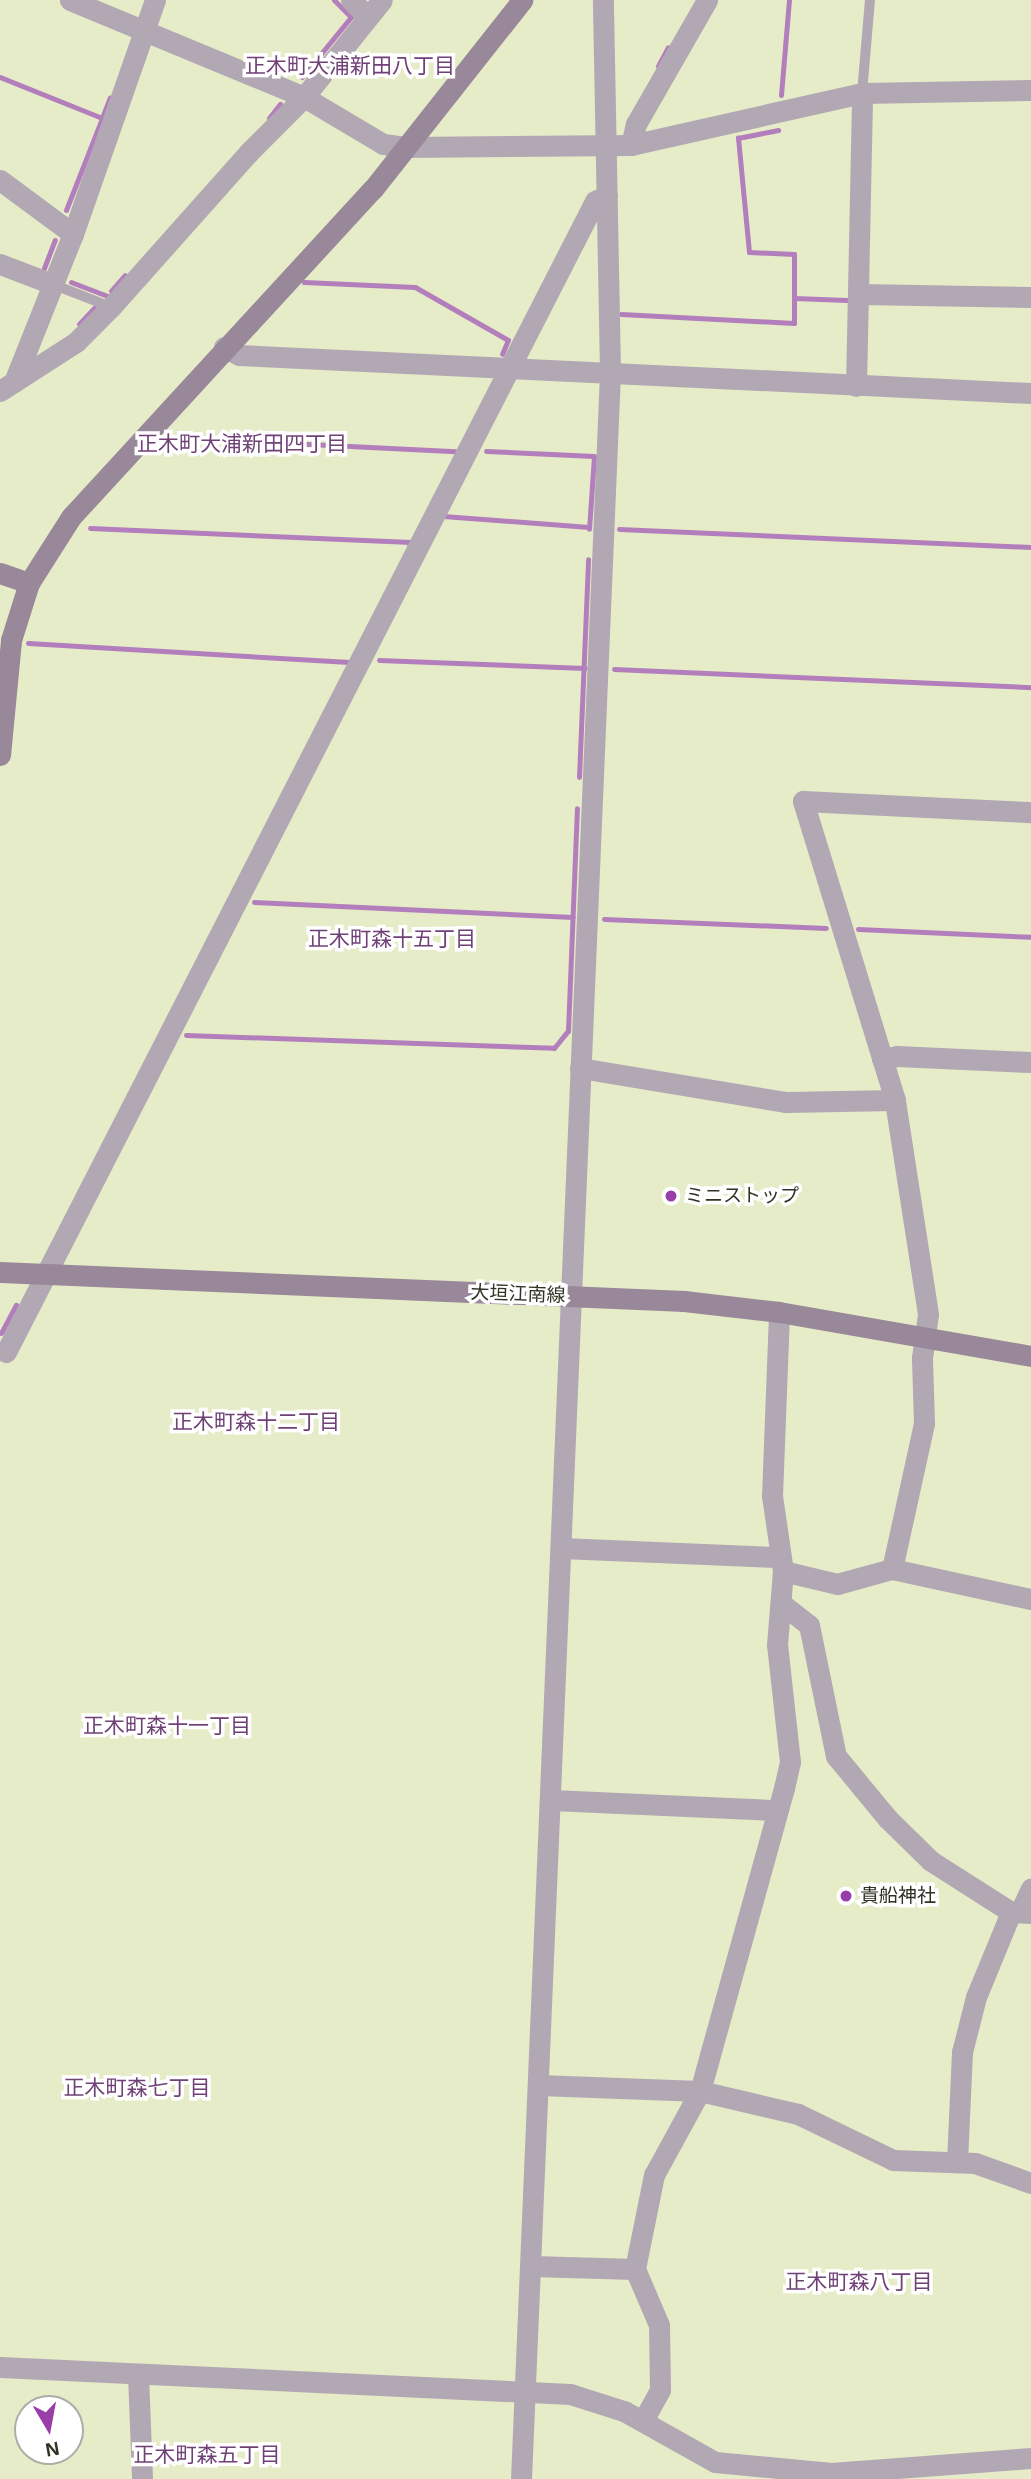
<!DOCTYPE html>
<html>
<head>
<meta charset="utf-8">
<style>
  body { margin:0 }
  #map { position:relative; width:1031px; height:2479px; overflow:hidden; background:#e7ecc8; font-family:Helvetica,"Noto Sans JP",sans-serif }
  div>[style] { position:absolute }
  .stream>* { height:5px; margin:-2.5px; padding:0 2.5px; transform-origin:2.5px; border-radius:2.5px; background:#b27fbc }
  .lane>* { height:10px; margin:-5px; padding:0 5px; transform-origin:5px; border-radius:5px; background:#b2a8b4 }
  .street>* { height:21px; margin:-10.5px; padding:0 10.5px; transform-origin:10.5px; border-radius:10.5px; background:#b2a8b4 }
  .secondary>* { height:21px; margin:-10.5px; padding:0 10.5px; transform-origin:10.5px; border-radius:10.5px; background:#98889a }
  .dots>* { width:19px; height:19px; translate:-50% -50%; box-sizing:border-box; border:4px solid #fff; border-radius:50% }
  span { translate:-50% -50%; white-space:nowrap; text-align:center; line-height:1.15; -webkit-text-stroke:7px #fff; paint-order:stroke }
  .poi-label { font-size:19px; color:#303224 }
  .left { translate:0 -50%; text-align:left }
  .street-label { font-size:19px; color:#303224 }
  .neighbourhood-label { font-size:21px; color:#6f4177 }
  .north { position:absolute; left:14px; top:2395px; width:70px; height:70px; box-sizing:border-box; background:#fff; border:2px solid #acada7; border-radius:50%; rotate:170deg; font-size:19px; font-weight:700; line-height:28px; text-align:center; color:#303224 }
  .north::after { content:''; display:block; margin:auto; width:24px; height:32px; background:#993ea9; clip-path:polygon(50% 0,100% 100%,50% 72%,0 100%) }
</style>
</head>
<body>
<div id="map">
  <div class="stream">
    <i style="left:658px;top:66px;width:21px;rotate:-62deg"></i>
    <i style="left:0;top:77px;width:110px;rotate:21.9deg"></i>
    <i style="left:102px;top:118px;width:22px;rotate:-69deg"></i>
    <i style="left:302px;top:77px;width:77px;rotate:-50.8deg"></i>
    <i style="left:351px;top:17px;width:24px;rotate:-135deg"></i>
    <i style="left:781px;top:95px;width:95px;rotate:-85.2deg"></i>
    <i style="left:269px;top:118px;width:18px;rotate:-52deg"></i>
    <i style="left:66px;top:210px;width:99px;rotate:-68.6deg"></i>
    <i style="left:44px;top:268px;width:30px;rotate:-69deg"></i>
    <i style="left:71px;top:282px;width:39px;rotate:21deg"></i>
    <i style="left:304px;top:282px;width:111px;rotate:2.6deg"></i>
    <i style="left:415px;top:287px;width:107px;rotate:29.7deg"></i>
    <i style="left:508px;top:340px;width:15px;rotate:113deg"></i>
    <i style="left:111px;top:291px;width:21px;rotate:-49deg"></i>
    <i style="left:794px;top:298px;width:53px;rotate:2.2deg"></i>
    <i style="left:621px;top:314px;width:173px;rotate:3deg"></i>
    <i style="left:794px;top:323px;width:69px;rotate:-90deg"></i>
    <i style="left:794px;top:254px;width:45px;rotate:-177.5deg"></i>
    <i style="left:749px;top:252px;width:115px;rotate:-95.5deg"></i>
    <i style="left:738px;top:138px;width:41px;rotate:-11.3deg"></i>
    <i style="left:79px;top:324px;width:22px;rotate:-47deg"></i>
    <i style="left:166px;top:437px;width:290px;rotate:2.8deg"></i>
    <i style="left:486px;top:451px;width:108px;rotate:2.7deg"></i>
    <i style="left:594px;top:456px;width:73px;rotate:93.9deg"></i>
    <i style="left:443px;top:516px;width:146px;rotate:4.3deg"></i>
    <i style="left:90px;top:528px;width:321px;rotate:2.5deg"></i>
    <i style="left:411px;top:542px;width:4px;rotate:117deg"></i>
    <i style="left:619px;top:529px;width:412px;rotate:2.5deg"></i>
    <i style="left:28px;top:643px;width:322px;rotate:3.4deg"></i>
    <i style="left:379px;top:660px;width:206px;rotate:2.2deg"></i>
    <i style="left:614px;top:669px;width:417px;rotate:2.5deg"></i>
    <i style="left:579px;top:777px;width:218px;rotate:-87.6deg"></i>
    <i style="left:254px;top:902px;width:319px;rotate:2.7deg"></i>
    <i style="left:604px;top:919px;width:222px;rotate:2.3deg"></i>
    <i style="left:858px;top:929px;width:173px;rotate:2.6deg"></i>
    <i style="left:186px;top:1035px;width:368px;rotate:2deg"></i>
    <i style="left:554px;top:1048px;width:22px;rotate:-51deg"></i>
    <i style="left:568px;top:1031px;width:223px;rotate:-87.7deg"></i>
    <i style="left:1px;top:1333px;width:32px;rotate:-62deg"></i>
  </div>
  <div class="lane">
    <i style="left:862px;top:93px;width:93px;rotate:-85.1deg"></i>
    <i style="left:52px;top:284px;width:63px;rotate:21.3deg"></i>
  </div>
  <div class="street">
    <i style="left:70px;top:0;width:253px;rotate:22.5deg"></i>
    <i style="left:304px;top:97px;width:92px;rotate:30.7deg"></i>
    <i style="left:383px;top:144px;width:23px;rotate:7deg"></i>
    <i style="left:406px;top:147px;width:225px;rotate:-0.5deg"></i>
    <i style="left:631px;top:145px;width:237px;rotate:-12.7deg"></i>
    <i style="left:862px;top:93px;width:169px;rotate:-1deg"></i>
    <i style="left:351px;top:0;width:23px;rotate:45deg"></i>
    <i style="left:631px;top:145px;width:22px;rotate:-77deg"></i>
    <i style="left:636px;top:124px;width:143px;rotate:-60.2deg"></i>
    <i style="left:0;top:180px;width:91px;rotate:36.5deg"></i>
    <i style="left:0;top:264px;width:56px;rotate:21deg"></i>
    <i style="left:859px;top:294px;width:172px;rotate:1deg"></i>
    <i style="left:224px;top:347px;width:17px;rotate:28deg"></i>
    <i style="left:239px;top:355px;width:793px;rotate:2.75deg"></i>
    <i style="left:14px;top:382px;width:159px;rotate:-68.3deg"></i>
    <i style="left:73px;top:234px;width:248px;rotate:-70.7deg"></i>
    <i style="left:856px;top:386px;width:293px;rotate:-88.8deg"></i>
    <i style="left:0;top:391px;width:90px;rotate:-32.8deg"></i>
    <i style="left:76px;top:342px;width:49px;rotate:-45deg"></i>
    <i style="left:111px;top:307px;width:208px;rotate:-48.3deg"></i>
    <i style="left:249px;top:152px;width:78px;rotate:-45deg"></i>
    <i style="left:304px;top:97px;width:124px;rotate:-51.2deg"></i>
    <i style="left:882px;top:1059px;width:15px;rotate:-11deg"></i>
    <i style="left:897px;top:1056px;width:134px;rotate:2.6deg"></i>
    <i style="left:580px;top:1068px;width:209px;rotate:9.4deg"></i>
    <i style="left:786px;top:1102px;width:109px;rotate:-1.1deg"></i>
    <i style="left:6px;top:1352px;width:1293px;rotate:-62.9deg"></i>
    <i style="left:595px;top:201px;width:13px;rotate:-23deg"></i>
    <i style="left:561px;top:1548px;width:218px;rotate:2.4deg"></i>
    <i style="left:892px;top:1569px;width:149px;rotate:-77.6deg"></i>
    <i style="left:924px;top:1423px;width:65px;rotate:-91.8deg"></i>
    <i style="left:922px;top:1358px;width:44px;rotate:-82.2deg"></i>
    <i style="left:928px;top:1314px;width:217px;rotate:-98.8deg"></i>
    <i style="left:895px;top:1100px;width:313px;rotate:-107.1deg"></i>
    <i style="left:803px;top:801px;width:228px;rotate:2.8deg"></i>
    <i style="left:783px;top:1571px;width:56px;rotate:13.5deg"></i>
    <i style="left:837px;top:1584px;width:57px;rotate:-15.3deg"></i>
    <i style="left:892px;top:1569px;width:142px;rotate:12.2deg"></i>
    <i style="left:782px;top:1604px;width:34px;rotate:38deg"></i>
    <i style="left:809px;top:1625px;width:134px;rotate:78.4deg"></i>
    <i style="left:836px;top:1756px;width:82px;rotate:50.5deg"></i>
    <i style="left:888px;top:1819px;width:60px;rotate:44.3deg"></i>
    <i style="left:931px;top:1861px;width:95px;rotate:32.5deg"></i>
    <i style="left:1011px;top:1912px;width:20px;rotate:3deg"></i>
    <i style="left:552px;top:1800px;width:223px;rotate:2.6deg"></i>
    <i style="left:1020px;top:1912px;width:26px;rotate:-65deg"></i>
    <i style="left:539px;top:2085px;width:161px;rotate:2.1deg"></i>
    <i style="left:700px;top:2091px;width:101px;rotate:13.2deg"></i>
    <i style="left:798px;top:2114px;width:106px;rotate:25.8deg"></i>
    <i style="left:893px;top:2160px;width:82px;rotate:2.1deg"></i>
    <i style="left:975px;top:2163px;width:59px;rotate:19.7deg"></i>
    <i style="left:957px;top:2162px;width:110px;rotate:-87.4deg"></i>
    <i style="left:962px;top:2052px;width:57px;rotate:-75.7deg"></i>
    <i style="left:976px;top:1997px;width:92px;rotate:-67.6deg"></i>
    <i style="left:532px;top:2266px;width:103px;rotate:1.7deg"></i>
    <i style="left:635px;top:2269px;width:96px;rotate:-78.6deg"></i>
    <i style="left:654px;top:2175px;width:96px;rotate:-61.3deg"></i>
    <i style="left:700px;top:2091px;width:314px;rotate:-74.5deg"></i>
    <i style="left:784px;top:1788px;width:27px;rotate:-77deg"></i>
    <i style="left:790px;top:1762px;width:118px;rotate:-96.3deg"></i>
    <i style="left:777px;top:1645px;width:74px;rotate:-85.4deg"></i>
    <i style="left:783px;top:1571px;width:76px;rotate:-98.3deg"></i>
    <i style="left:772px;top:1496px;width:184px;rotate:-87.8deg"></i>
    <i style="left:635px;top:2269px;width:61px;rotate:66.8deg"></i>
    <i style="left:659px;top:2325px;width:65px;rotate:89.1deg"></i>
    <i style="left:660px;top:2390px;width:35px;rotate:119deg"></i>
    <i style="left:0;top:2367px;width:571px;rotate:2.71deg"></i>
    <i style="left:570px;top:2394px;width:57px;rotate:17.5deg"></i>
    <i style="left:624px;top:2411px;width:104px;rotate:29.3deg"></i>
    <i style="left:715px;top:2462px;width:117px;rotate:5.4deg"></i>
    <i style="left:831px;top:2473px;width:201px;rotate:-4.3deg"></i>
    <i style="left:138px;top:2374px;width:105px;rotate:87.8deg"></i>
    <i style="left:521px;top:2479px;width:2110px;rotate:-87.58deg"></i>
    <i style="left:610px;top:371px;width:371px;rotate:-91.1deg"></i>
  </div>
  <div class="secondary">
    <i style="left:0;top:573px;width:31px;rotate:19deg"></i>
    <i style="left:0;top:755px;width:116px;rotate:-84.5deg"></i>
    <i style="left:11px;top:640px;width:60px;rotate:-72.5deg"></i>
    <i style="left:29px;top:583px;width:78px;rotate:-57.5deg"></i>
    <i style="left:71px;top:517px;width:446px;rotate:-47.4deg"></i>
    <i style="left:373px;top:189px;width:241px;rotate:-51.7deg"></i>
    <i style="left:0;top:1272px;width:685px;rotate:2.43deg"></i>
    <i style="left:684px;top:1301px;width:96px;rotate:6.6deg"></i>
    <i style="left:779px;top:1312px;width:256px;rotate:9.9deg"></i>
  </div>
  <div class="dots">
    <i style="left:671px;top:1196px;background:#993ea9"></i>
    <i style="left:846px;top:1896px;background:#993ea9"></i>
  </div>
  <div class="poi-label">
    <span class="left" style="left:685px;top:1196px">ミニストップ</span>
    <span class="left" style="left:860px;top:1896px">貴船神社</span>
  </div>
  <div class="street-label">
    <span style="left:518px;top:1294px;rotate:2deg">大垣江南線</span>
  </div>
  <div class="neighbourhood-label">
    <span style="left:350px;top:66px">正木町大浦新田八丁目</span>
    <span style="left:242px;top:444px">正木町大浦新田四丁目</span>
    <span style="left:392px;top:939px">正木町森十五丁目</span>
    <span style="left:256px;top:1422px">正木町森十二丁目</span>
    <span style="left:167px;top:1726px">正木町森十一丁目</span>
    <span style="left:137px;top:2088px">正木町森七丁目</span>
    <span style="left:859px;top:2282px">正木町森八丁目</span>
    <span style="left:207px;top:2455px">正木町森五丁目</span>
  </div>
  <div class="north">N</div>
</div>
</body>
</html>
